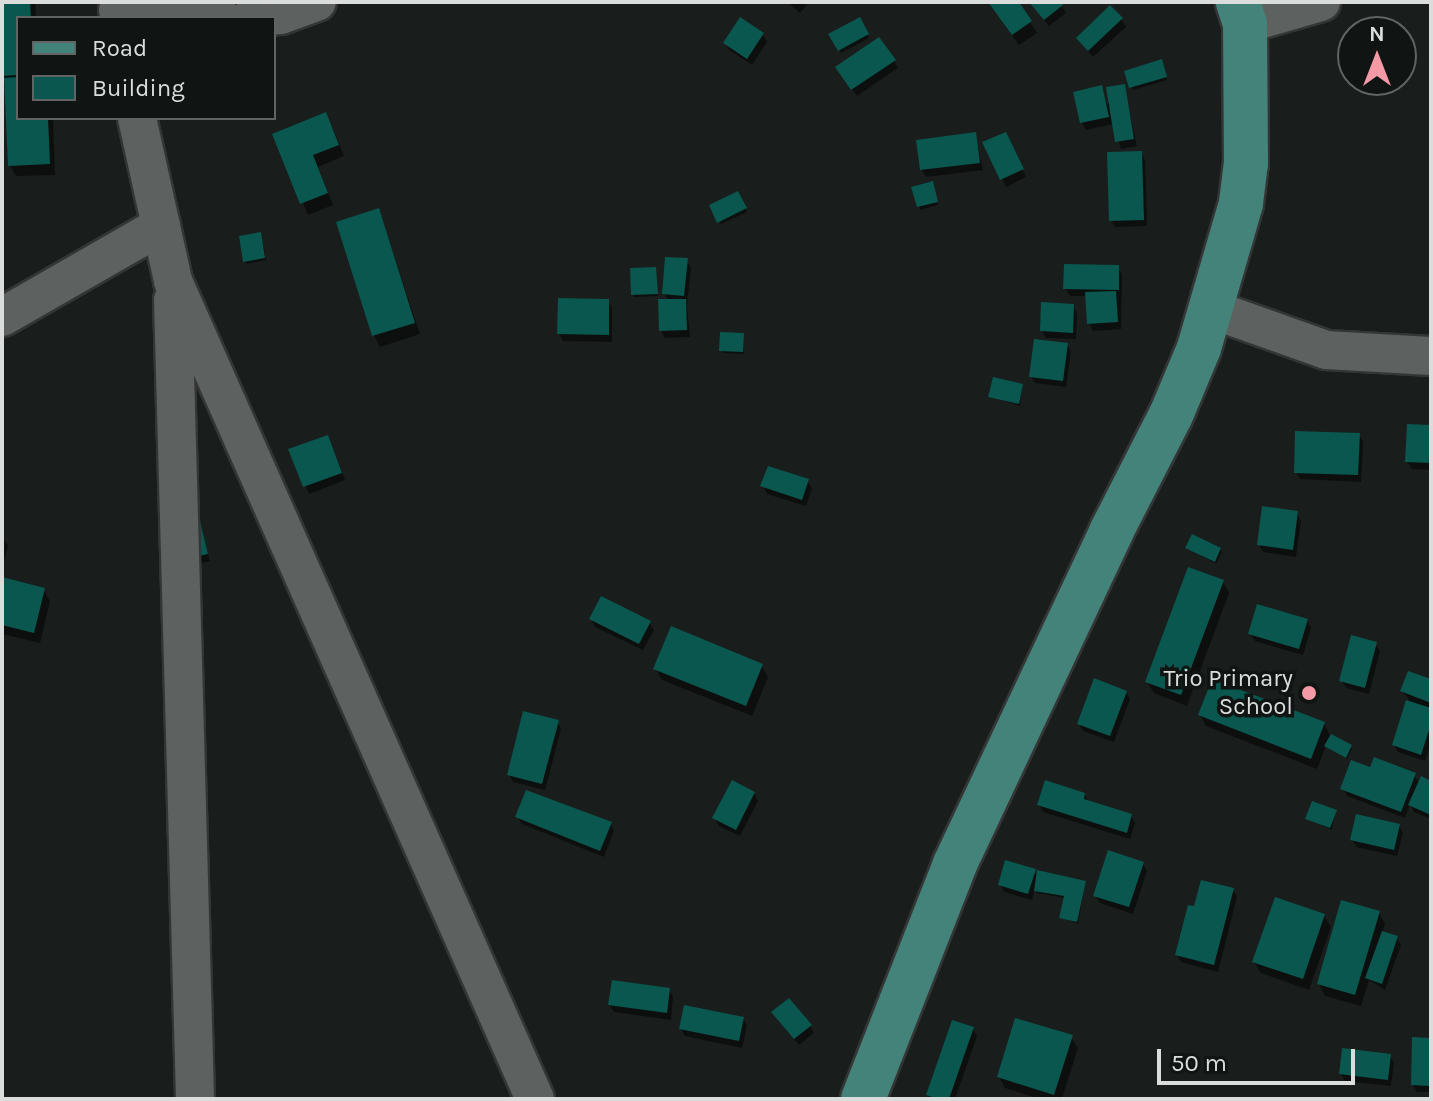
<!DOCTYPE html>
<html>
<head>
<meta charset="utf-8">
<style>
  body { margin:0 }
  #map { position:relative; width:1433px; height:1101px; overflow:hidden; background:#191d1c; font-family:Karla,sans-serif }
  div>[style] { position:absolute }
  .shadow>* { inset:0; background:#0007 }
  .building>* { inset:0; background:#09574e }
  .roads { filter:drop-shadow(2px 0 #343636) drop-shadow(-2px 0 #343636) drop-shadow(0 2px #343636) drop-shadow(0 -2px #343636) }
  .minor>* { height:38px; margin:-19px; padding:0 19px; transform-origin:19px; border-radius:19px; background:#5d6160 }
  .major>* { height:44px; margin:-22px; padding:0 22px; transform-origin:22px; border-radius:22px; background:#43837a }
  .dots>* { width:22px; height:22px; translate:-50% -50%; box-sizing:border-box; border:4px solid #101413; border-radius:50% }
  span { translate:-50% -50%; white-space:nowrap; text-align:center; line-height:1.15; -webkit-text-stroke:7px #101413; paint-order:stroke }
  .poi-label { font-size:24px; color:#dbdddd }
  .right { translate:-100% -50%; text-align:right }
  .frame { position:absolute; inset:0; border:4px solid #dbdddd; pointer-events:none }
  .legend { position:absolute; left:16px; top:16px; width:260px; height:104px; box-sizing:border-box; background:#101413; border:2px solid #616464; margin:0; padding:10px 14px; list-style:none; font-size:24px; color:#dbdddd }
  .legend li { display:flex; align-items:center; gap:16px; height:40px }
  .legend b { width:40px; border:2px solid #616464 }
  .north { position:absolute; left:1337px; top:16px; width:80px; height:80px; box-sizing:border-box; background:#101413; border:2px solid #616464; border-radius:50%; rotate:0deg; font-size:22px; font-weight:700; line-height:32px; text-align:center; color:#dbdddd }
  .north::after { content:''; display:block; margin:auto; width:28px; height:36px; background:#f49aa6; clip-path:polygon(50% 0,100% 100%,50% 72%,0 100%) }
  .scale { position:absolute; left:1157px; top:1049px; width:198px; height:36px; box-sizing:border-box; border:4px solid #dbdddd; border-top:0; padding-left:10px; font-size:24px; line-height:28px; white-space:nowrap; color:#dbdddd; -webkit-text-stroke:6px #101413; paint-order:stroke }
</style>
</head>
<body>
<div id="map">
  <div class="shadow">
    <i style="clip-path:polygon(2px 2px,35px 2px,36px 18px,18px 18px,18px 118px,53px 118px,55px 175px,16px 176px,10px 165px,7px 87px,2px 86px)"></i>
    <i style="clip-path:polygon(787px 2px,809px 2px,800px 13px)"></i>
    <i style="clip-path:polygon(989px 2px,1017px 2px,1037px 33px,1019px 45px)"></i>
    <i style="clip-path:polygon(1030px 2px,1059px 2px,1066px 13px,1049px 26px)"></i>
    <i style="clip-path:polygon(1121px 19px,1126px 27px,1093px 57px,1078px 39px)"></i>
    <i style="clip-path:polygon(741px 20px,763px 35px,767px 42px,752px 65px,729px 50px,725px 43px)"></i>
    <i style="clip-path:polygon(859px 20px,869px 38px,841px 53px,831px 35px)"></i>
    <i style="clip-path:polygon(894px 61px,898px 68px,857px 96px,842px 75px)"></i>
    <i style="clip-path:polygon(1162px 64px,1167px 80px,1133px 90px,1126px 72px)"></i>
    <i style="clip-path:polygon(1124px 86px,1137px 146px,1121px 149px,1114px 124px,1086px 130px,1082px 123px,1101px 88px,1107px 105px)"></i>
    <i style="clip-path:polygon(2px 118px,4px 162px,2px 162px)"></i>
    <i style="clip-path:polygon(332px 126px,344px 156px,318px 167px,333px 205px,308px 215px,275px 135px)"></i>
    <i style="clip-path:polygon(975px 134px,983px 170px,926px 177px,922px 170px)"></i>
    <i style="clip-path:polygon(1009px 141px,1026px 177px,1006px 187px,985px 143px)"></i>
    <i style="clip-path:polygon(1141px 153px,1145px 160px,1147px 226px,1115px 227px,1111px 220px)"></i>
    <i style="clip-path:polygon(933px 186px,938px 205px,920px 210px,914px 188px)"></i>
    <i style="clip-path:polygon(737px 193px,747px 212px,721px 224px,711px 206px)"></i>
    <i style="clip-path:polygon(379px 211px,420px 334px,380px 347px,374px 335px)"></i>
    <i style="clip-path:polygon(262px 237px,266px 260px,247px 264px,245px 261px)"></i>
    <i style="clip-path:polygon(686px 260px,691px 268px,687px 305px,690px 337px,665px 338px,661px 330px,669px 301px,664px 293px)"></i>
    <i style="clip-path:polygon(1118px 267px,1122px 275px,1121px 329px,1093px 331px,1089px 323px,1088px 296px,1070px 296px,1065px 288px)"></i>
    <i style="clip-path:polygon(655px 269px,658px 296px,634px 297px,633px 295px)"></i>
    <i style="clip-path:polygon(608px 301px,612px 308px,612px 342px,563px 341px,559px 333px)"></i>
    <i style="clip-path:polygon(1073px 306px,1077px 313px,1076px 339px,1046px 338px,1042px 331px)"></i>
    <i style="clip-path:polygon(743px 335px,744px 354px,723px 353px,721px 350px)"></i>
    <i style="clip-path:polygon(1067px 344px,1071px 352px,1066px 387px,1035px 383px,1031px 376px)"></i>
    <i style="clip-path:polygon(1022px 385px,1020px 406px,990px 396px)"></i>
    <i style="clip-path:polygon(1431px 427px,1431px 470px,1412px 469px,1407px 462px)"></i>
    <i style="clip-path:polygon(1359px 435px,1363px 442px,1361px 482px,1300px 479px,1296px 472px)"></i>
    <i style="clip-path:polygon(331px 444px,345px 480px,309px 494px,291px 451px)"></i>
    <i style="clip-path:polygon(807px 481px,812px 488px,806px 506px,767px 494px,763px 486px)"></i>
    <i style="clip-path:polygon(1297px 513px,1301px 521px,1296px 557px,1263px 552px,1259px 544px)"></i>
    <i style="clip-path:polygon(197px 515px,210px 561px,195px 565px)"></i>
    <i style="clip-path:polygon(2px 536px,8px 546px,2px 569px)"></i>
    <i style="clip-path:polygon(1188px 548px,1220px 549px,1222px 552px,1216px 564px)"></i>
    <i style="clip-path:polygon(2px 579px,44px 590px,50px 601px,40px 643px,2px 634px)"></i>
    <i style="clip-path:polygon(1223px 582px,1229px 593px,1187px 706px,1154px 693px,1147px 682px)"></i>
    <i style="clip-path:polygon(591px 619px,649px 622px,654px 630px,643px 650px,595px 627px)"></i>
    <i style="clip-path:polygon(1307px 620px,1311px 628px,1303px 655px,1255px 641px,1250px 634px)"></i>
    <i style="clip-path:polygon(1375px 644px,1380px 651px,1369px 694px,1346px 688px,1342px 681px)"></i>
    <i style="clip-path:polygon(761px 665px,768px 677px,752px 716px,662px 680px,656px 669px)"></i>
    <i style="clip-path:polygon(1431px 682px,1431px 742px,1425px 761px,1398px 752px,1394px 745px,1409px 699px,1402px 691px)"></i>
    <i style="clip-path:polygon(1126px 692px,1130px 699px,1114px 742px,1083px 731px,1079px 724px)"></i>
    <i style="clip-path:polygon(1200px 715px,1324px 724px,1330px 735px,1352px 749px,1347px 759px,1326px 746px,1317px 769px,1206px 726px)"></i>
    <i style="clip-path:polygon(557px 722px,561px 729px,545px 790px,513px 782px,509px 774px)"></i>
    <i style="clip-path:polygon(1371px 769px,1414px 775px,1420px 784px,1431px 783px,1431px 819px,1414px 812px,1410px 804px,1405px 818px,1347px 796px,1343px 788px)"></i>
    <i style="clip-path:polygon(754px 793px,758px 801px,740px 836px,719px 826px,714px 818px)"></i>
    <i style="clip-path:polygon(1084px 794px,1089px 802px,1131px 816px,1135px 823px,1130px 839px,1043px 812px,1039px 805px)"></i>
    <i style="clip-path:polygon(1335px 811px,1332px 830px,1307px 819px)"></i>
    <i style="clip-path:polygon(517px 816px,610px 823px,614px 831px,604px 857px,522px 824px)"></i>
    <i style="clip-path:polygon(1399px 825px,1403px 833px,1397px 856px,1356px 847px,1352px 840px)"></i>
    <i style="clip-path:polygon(1143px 864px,1147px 871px,1133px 914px,1100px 903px,1095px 896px)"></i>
    <i style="clip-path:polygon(1034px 871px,1038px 877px,1085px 883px,1078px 924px,1061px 917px,1065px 898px,1037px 893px,1035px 889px,1032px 900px,1004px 892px,1000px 884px)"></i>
    <i style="clip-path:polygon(1233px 890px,1237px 897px,1218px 972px,1181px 962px,1177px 955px,1196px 909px)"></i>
    <i style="clip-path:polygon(1379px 913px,1385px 924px,1382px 933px,1397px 938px,1401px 945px,1385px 990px,1369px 980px,1361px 1006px,1325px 996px,1319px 984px)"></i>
    <i style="clip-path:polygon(1324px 916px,1331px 927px,1309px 990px,1261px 973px,1254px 962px)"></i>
    <i style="clip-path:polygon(669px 990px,673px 997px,671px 1020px,614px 1012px,610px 1005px)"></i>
    <i style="clip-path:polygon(743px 1018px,747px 1026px,742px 1048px,685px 1036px,681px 1029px)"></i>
    <i style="clip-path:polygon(778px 1020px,810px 1026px,814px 1033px,799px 1045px)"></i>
    <i style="clip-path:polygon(973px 1029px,977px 1036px,955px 1099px,931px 1099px,928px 1095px)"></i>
    <i style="clip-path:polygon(1071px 1037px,1078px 1048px,1062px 1099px,1040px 1099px,1005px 1088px,999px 1077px)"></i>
    <i style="clip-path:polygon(1431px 1040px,1431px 1092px,1417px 1092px,1413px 1085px)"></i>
    <i style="clip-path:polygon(1390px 1056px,1394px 1063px,1391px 1086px,1345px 1081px,1341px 1074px)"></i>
  </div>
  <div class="building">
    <i style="clip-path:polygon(2px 2px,30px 2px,31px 18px,18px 18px,18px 75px,2px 76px)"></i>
    <i style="clip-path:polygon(988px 2px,1019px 2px,1032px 21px,1012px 35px)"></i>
    <i style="clip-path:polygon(1029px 2px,1061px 2px,1063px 5px,1044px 20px)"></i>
    <i style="clip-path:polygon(1110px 5px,1123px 18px,1088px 51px,1076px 38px)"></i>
    <i style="clip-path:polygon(740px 17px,764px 33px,747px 59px,723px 43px)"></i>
    <i style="clip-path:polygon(860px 17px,869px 34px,838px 51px,828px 34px)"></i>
    <i style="clip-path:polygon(879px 37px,896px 60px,851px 90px,835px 67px)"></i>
    <i style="clip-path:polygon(1162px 59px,1167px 77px,1129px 88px,1124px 71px)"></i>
    <i style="clip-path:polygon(18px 77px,18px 118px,48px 118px,50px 164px,8px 166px,4px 78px)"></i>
    <i style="clip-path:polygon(1125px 84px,1134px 139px,1115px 142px,1106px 87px)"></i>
    <i style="clip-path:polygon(1102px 85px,1109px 117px,1080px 123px,1073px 92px)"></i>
    <i style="clip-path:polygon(326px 112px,339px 145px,313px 155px,328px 193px,300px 204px,272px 134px)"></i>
    <i style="clip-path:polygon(976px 132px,980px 163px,920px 170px,916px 140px)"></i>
    <i style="clip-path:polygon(1006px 132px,1024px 169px,1000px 180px,982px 142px)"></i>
    <i style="clip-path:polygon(1142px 151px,1144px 220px,1109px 221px,1107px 152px)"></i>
    <i style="clip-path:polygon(933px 181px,938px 202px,917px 207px,911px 187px)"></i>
    <i style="clip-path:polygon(738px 191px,747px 208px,717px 223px,709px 205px)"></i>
    <i style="clip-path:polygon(379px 208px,415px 323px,372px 336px,336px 222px)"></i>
    <i style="clip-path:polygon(261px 232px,265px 258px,243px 262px,239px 236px)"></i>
    <i style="clip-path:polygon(665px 257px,688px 258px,684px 296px,662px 294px)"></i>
    <i style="clip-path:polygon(1064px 264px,1119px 265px,1119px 290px,1063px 289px)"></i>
    <i style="clip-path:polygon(656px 267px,658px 294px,631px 295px,630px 268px)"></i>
    <i style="clip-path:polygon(1116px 291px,1118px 322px,1087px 324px,1085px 292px)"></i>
    <i style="clip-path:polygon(558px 298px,609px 299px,609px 335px,557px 334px)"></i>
    <i style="clip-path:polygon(658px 299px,686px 299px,687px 330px,659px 331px)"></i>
    <i style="clip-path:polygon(1041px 302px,1074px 304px,1073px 333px,1040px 331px)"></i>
    <i style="clip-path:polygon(720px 332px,744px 333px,743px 352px,719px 351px)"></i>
    <i style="clip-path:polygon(1034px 339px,1068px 343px,1063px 381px,1029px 377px)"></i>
    <i style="clip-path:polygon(993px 377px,1023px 384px,1019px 404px,988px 397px)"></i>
    <i style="clip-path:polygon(1407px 424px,1431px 425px,1431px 463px,1405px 462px)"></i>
    <i style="clip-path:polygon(1295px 431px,1360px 433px,1358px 475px,1294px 473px)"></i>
    <i style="clip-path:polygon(328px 435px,342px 473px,303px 487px,288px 449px)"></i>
    <i style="clip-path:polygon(768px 466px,809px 479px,802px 500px,760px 486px)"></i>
    <i style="clip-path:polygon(1262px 506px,1298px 511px,1293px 550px,1257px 545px)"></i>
    <i style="clip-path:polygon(198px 513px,208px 554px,189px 558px,179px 517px)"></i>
    <i style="clip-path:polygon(1192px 534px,1221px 548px,1215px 562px,1185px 548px)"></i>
    <i style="clip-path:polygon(1188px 567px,1224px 580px,1181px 695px,1145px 682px)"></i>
    <i style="clip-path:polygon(2px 577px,45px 588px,34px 633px,2px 625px)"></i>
    <i style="clip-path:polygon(601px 596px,651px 621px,639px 644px,589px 619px)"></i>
    <i style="clip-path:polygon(1257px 604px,1308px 619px,1299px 649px,1248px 634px)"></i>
    <i style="clip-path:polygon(671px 626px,763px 664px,746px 706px,653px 669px)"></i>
    <i style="clip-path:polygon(1351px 635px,1377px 642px,1365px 688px,1339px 681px)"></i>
    <i style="clip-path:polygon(1408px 671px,1431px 679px,1431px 703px,1400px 691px)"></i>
    <i style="clip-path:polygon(1094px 678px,1127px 691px,1110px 736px,1077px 724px)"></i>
    <i style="clip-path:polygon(1212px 679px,1325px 722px,1311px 759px,1198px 715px)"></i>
    <i style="clip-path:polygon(1406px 700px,1431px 708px,1431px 724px,1421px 755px,1392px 745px)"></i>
    <i style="clip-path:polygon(523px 711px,559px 720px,542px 784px,507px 775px)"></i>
    <i style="clip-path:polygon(1331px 734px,1352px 745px,1346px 758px,1324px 746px)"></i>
    <i style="clip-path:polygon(1374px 757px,1416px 773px,1401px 812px,1340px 789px,1351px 760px,1370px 767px)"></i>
    <i style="clip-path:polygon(1421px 776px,1431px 781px,1431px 815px,1408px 805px)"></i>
    <i style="clip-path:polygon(732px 780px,755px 792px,736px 830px,712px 818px)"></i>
    <i style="clip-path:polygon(1045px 780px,1085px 793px,1084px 799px,1132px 814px,1127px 833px,1037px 805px)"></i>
    <i style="clip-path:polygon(526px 790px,612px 822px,600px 851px,515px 817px)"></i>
    <i style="clip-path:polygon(1312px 801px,1337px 810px,1330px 828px,1305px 819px)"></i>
    <i style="clip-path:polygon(1356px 814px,1400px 824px,1394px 850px,1350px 840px)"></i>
    <i style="clip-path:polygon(1108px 850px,1144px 862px,1129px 907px,1093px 896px)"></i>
    <i style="clip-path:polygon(1005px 860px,1036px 869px,1028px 894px,998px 885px)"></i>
    <i style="clip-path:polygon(1037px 870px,1086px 881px,1077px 922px,1059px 918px,1064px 896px,1034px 891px)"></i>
    <i style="clip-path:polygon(1201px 880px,1234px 888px,1214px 965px,1175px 955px,1188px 905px,1194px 906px)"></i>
    <i style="clip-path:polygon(1275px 897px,1325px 914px,1303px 979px,1252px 962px)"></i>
    <i style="clip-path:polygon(1341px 900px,1380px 911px,1355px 995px,1317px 984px)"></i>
    <i style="clip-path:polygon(1382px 931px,1398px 936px,1382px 984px,1365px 978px)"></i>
    <i style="clip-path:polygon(612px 980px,670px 988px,667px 1013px,608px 1005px)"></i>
    <i style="clip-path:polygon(789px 998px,812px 1025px,794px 1039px,771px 1012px)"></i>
    <i style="clip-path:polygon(684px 1005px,744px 1017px,739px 1041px,679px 1029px)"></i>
    <i style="clip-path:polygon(1015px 1018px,1073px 1035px,1054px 1095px,997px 1077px)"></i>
    <i style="clip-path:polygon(952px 1020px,974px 1027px,949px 1099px,938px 1099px,926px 1095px)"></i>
    <i style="clip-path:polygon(1412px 1037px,1431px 1038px,1430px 1086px,1411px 1085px)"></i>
    <i style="clip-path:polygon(1342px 1048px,1391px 1054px,1388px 1080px,1339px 1074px)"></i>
  </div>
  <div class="roads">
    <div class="minor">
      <i style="left:118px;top:10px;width:104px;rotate:4.4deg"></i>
      <i style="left:250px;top:18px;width:31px;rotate:-6deg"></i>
      <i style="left:281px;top:15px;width:38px;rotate:-20deg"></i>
      <i style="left:1245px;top:24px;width:79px;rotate:-16.1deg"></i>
      <i style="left:137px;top:118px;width:167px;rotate:77.5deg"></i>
      <i style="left:173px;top:281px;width:895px;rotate:66.13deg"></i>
      <i style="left:173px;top:300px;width:799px;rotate:88.42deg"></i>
      <i style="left:1211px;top:309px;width:122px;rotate:19.6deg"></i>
      <i style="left:1326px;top:350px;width:105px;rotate:3.3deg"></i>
      <i style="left:2px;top:317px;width:183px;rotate:-29.8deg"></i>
    </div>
    <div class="major">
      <i style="left:863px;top:1099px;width:252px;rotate:-68.6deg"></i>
      <i style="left:955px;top:864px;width:367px;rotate:-64.8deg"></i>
      <i style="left:1111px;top:532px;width:131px;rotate:-62.9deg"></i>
      <i style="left:1171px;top:415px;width:73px;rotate:-67.3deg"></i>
      <i style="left:1199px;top:348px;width:151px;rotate:-73.8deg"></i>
      <i style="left:1241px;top:203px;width:39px;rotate:-83deg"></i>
      <i style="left:1246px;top:164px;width:140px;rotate:-90.4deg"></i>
      <i style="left:1245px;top:24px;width:23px;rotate:-108deg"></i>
    </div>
  </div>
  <div class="dots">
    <i style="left:1309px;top:693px;background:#f49aa6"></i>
  </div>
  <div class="poi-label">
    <span class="right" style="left:1293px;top:693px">Trio Primary<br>School</span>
  </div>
  <div class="frame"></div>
  <ul class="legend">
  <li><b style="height:10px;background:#43837a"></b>Road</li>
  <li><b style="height:22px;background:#09574e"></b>Building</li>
  </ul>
  <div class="north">N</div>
  <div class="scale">50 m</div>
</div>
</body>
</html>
